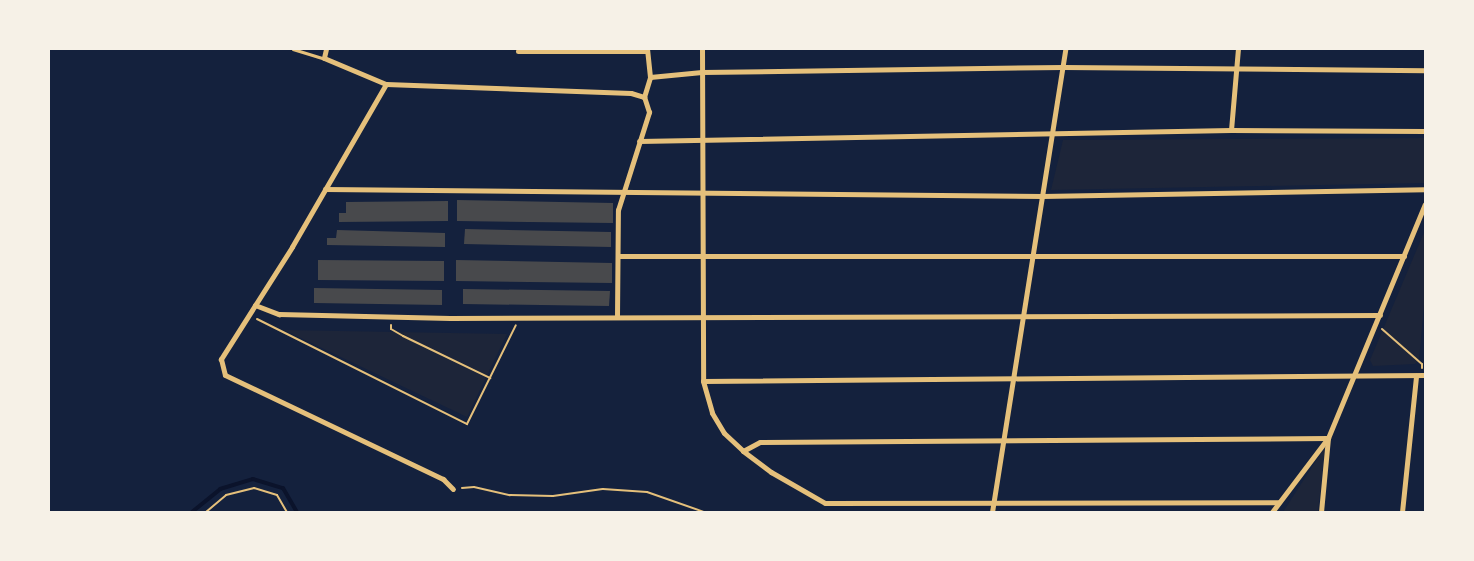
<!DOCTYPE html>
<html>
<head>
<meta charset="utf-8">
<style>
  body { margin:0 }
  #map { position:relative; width:1474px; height:561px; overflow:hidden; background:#14213d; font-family:"PT Serif",serif }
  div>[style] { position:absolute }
  .green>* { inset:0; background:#1d2539 }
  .stream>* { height:4px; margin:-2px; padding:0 2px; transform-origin:2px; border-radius:2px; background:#0b132b }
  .building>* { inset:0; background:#48494c }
  .path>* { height:2px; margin:-1px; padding:0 1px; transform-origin:1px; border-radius:1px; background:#e5c07b }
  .service>* { height:2.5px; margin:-1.25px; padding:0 1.25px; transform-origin:1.25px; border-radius:1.25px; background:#e5c07b }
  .minor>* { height:5px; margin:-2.5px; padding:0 2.5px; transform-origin:2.5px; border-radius:2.5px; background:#e5c07b }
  span { translate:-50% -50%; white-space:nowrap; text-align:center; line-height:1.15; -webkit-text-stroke:4px #f6f1e7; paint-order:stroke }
  .frame { position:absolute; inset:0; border:50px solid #f6f1e7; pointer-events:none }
</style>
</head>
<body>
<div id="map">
  <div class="green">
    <i style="clip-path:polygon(1425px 138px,1425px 183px,1051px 190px,1063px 140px)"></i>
    <i style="clip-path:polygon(1425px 230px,1425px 294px,1419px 360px,1415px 364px,1373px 366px,1370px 360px)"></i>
    <i style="clip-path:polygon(284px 330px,507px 334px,467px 417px)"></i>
    <i style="clip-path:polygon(1325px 447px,1318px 512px,1283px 512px)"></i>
  </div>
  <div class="stream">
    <i style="left:192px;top:512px;width:36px;rotate:-39deg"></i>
    <i style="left:220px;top:489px;width:34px;rotate:-17deg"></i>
    <i style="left:253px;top:479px;width:31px;rotate:17deg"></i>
    <i style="left:283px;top:488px;width:28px;rotate:60deg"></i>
  </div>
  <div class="building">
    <i style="clip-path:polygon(457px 200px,613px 203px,613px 223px,457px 221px)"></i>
    <i style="clip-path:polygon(448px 201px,448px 221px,339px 222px,339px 213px,346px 213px,346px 202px)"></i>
    <i style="clip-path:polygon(465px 229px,611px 232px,611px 247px,464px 244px)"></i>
    <i style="clip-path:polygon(337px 230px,445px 233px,445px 247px,327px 245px,327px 238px,336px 238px)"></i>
    <i style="clip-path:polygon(318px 260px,444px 261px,444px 281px,318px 280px)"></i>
    <i style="clip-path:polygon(456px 260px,612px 263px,612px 283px,456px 281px)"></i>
    <i style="clip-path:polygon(314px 288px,442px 290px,442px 305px,314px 303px)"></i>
    <i style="clip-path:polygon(463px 289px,610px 291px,609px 306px,463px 304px)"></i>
  </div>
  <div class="path">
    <i style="left:257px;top:319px;width:235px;rotate:26.6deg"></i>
    <i style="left:467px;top:424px;width:110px;rotate:-63.7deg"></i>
    <i style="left:391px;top:325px;width:4px;rotate:90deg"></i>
    <i style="left:391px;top:329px;width:14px;rotate:30deg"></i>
    <i style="left:403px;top:336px;width:97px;rotate:25.8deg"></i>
    <i style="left:1382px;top:329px;width:53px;rotate:41.2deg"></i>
    <i style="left:1422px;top:364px;width:4px;rotate:90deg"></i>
    <i style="left:462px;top:488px;width:12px;rotate:-5deg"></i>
    <i style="left:474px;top:487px;width:37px;rotate:13deg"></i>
    <i style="left:510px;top:495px;width:43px;rotate:1.3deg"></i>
    <i style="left:553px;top:496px;width:50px;rotate:-8deg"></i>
    <i style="left:603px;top:489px;width:44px;rotate:3.9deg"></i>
    <i style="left:647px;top:492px;width:60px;rotate:19.3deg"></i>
    <i style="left:206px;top:512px;width:26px;rotate:-40deg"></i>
    <i style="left:226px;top:495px;width:29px;rotate:-14deg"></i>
    <i style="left:254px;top:488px;width:24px;rotate:17deg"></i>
    <i style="left:277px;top:495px;width:20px;rotate:60deg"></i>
  </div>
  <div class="service">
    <i style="left:293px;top:49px;width:31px;rotate:17deg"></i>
  </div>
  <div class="minor">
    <i style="left:326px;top:49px;width:9px;rotate:103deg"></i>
    <i style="left:324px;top:58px;width:67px;rotate:22.8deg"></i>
    <i style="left:386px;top:84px;width:245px;rotate:2.1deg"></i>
    <i style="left:631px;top:93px;width:14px;rotate:17deg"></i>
    <i style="left:702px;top:49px;width:332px;rotate:89.8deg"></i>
    <i style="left:703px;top:381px;width:33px;rotate:74deg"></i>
    <i style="left:712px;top:413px;width:23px;rotate:59deg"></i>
    <i style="left:724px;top:433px;width:26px;rotate:43deg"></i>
    <i style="left:743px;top:451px;width:35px;rotate:37deg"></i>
    <i style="left:771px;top:472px;width:62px;rotate:29.9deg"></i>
    <i style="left:825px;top:503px;width:453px;rotate:-0.1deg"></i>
    <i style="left:518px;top:51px;width:129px"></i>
    <i style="left:650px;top:77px;width:52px;rotate:-5.5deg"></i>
    <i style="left:702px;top:72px;width:361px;rotate:-0.8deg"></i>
    <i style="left:1063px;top:67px;width:362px;rotate:0.5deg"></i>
    <i style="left:386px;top:84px;width:188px;rotate:120deg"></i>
    <i style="left:292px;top:247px;width:133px;rotate:122.4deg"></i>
    <i style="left:221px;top:359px;width:16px;rotate:76deg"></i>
    <i style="left:225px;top:375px;width:242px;rotate:25.5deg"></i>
    <i style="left:443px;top:479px;width:14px;rotate:45deg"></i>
    <i style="left:1231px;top:130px;width:81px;rotate:-85.1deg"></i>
    <i style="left:639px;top:141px;width:592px;rotate:-1.06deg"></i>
    <i style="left:1231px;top:130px;width:194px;rotate:0.3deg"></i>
    <i style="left:325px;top:189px;width:717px;rotate:0.56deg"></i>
    <i style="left:1042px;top:196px;width:383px;rotate:-1deg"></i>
    <i style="left:619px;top:256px;width:785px"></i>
    <i style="left:255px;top:305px;width:26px;rotate:21deg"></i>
    <i style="left:279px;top:314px;width:171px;rotate:1.3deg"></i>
    <i style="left:450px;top:318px;width:930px;rotate:-0.18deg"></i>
    <i style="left:617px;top:316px;width:106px;rotate:-89.5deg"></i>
    <i style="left:618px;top:210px;width:103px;rotate:-72.4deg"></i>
    <i style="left:649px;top:112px;width:16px;rotate:-108deg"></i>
    <i style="left:644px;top:97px;width:21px;rotate:-73deg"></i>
    <i style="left:650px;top:77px;width:28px;rotate:-96deg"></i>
    <i style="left:703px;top:381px;width:722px;rotate:-0.48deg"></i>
    <i style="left:743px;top:451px;width:19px;rotate:-28deg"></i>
    <i style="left:760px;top:442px;width:568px;rotate:-0.4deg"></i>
    <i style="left:1328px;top:438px;width:74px;rotate:95.4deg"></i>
    <i style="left:992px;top:512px;width:469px;rotate:-81deg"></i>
    <i style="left:1272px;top:512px;width:93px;rotate:-52.9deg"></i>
    <i style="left:1328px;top:438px;width:253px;rotate:-67.5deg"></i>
    <i style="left:1402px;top:512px;width:137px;rotate:-84.1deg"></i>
  </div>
  <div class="frame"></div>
</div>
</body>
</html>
